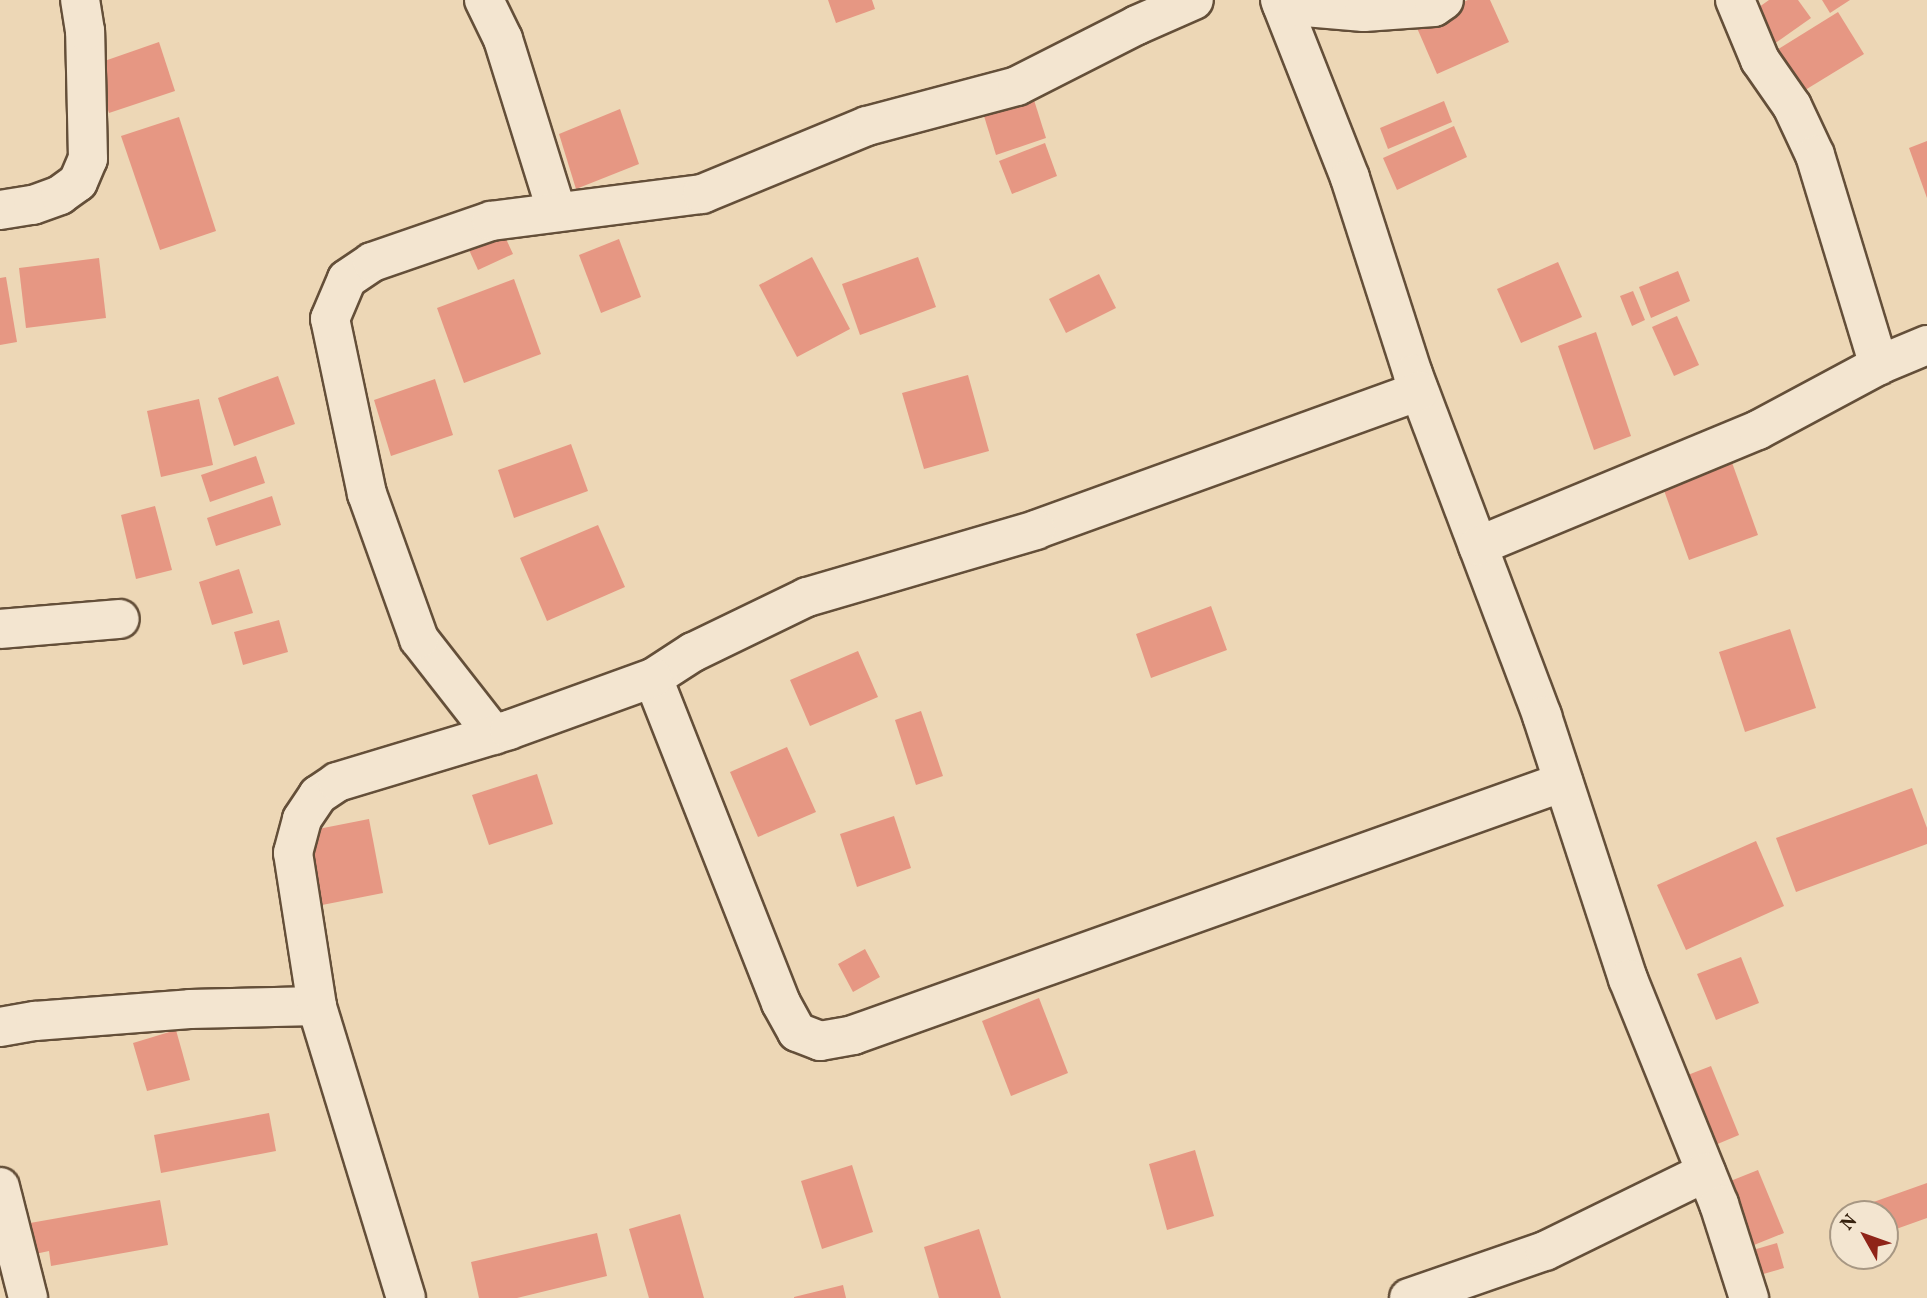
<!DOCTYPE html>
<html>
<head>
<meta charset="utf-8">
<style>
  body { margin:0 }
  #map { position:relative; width:1927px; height:1298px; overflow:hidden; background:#edd7b6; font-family:Vollkorn,serif }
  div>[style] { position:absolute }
  .building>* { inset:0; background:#e69783 }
  .roads { filter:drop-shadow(2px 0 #644f39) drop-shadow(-2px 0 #644f39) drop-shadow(0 2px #644f39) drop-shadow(0 -2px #644f39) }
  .minor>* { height:38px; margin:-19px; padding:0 19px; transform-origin:19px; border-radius:19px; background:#f3e5d0 }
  span { translate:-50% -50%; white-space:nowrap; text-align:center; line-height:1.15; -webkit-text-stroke:5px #f3e5d0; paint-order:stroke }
  .north { position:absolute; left:1829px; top:1200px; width:70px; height:70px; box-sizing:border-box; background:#f3e5d0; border:2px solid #a79783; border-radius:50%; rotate:310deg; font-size:19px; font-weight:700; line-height:28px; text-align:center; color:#36220f }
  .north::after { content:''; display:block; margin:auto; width:24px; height:32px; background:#8f2418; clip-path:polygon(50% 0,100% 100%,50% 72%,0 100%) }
</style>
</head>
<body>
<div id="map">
  <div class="building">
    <i style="clip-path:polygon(828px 0,872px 0,875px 9px,836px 23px)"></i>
    <i style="clip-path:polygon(1468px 0,1490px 0,1509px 42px,1437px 74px,1414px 21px)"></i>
    <i style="clip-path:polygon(1769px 0,1798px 0,1811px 18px,1767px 49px,1745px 17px)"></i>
    <i style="clip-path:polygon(1822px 0,1850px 0,1830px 13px)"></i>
    <i style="clip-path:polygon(1838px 12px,1864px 54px,1797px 95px,1772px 53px)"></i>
    <i style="clip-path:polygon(159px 42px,175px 91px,109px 113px,93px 65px)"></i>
    <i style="clip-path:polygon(1034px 100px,1046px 138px,996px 155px,984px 116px)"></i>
    <i style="clip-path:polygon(1444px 101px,1452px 122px,1388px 149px,1380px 128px)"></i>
    <i style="clip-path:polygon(620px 109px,639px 164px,576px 189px,559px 134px)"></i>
    <i style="clip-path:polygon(179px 117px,216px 231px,160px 250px,121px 136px)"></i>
    <i style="clip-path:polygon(1454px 126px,1467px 157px,1397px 190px,1383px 158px)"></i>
    <i style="clip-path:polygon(1927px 141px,1927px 198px,1909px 148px)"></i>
    <i style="clip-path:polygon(1045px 143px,1057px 176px,1012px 194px,999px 161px)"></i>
    <i style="clip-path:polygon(501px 228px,513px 254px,478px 270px,466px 243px)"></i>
    <i style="clip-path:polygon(619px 239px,641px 297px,601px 313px,579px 255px)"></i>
    <i style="clip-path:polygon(812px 257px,850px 329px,797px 357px,759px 285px)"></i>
    <i style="clip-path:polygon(918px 257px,936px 307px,860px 335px,842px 284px)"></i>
    <i style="clip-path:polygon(99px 258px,106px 318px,26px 328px,19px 268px)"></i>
    <i style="clip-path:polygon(1558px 262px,1582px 317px,1521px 343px,1497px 289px)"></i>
    <i style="clip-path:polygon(1678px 271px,1690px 301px,1651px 318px,1639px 287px)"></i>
    <i style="clip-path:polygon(1099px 274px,1116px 308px,1066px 333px,1049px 299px)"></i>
    <i style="clip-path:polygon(6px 277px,17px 342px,0 345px,0 278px)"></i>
    <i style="clip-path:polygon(514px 279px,541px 354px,464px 383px,437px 308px)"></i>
    <i style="clip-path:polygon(1633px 291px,1645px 320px,1632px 326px,1620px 296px)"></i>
    <i style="clip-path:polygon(1677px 316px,1699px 365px,1674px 376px,1652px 327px)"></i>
    <i style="clip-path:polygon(1596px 332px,1631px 436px,1594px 450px,1558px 346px)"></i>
    <i style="clip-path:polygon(968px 375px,989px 451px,924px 469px,902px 393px)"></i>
    <i style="clip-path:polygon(278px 376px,295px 424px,234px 446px,218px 398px)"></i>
    <i style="clip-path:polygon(435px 379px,453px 435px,391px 456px,374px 400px)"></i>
    <i style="clip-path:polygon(199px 399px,213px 465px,161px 477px,147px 411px)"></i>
    <i style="clip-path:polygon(571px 444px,588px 491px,514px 518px,498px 470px)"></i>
    <i style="clip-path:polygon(256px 456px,265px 483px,210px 502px,201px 475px)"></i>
    <i style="clip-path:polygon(1730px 457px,1758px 535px,1689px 560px,1661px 482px)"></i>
    <i style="clip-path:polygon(272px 496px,281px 525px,216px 546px,207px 518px)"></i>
    <i style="clip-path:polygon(155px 506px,172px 570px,136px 579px,121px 515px)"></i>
    <i style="clip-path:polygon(598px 525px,625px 587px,547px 621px,520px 558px)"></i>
    <i style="clip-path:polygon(239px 569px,253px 613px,212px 625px,199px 582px)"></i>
    <i style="clip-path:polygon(1211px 606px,1227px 650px,1151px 678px,1136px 634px)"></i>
    <i style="clip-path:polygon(279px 620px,288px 652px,243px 665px,234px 632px)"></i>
    <i style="clip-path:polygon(1790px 629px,1816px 708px,1745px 732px,1719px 652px)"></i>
    <i style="clip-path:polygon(858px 651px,878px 697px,810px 726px,790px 680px)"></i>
    <i style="clip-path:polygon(921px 711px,943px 776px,916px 785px,895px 720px)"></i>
    <i style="clip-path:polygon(787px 747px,816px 812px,758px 837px,730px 772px)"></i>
    <i style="clip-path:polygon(537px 774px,553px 824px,489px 845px,472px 795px)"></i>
    <i style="clip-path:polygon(1912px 788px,1927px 828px,1927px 844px,1796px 892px,1776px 838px)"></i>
    <i style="clip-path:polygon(894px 816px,911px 868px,857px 887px,840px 834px)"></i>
    <i style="clip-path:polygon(369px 819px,383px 893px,317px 906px,303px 832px)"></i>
    <i style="clip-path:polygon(1756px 841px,1784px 906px,1686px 950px,1657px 885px)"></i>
    <i style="clip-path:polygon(865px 949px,880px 977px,853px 992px,838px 964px)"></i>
    <i style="clip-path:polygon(1741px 957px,1759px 1003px,1716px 1020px,1697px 974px)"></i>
    <i style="clip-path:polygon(1039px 998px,1068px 1073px,1011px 1096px,982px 1021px)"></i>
    <i style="clip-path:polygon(176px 1030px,190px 1080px,147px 1091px,133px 1043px)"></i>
    <i style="clip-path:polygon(1711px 1066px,1739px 1135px,1708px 1148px,1680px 1078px)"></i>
    <i style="clip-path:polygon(269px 1113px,276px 1151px,161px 1173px,154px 1135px)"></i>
    <i style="clip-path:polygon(1195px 1150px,1214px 1216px,1167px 1230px,1149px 1164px)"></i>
    <i style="clip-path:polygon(852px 1165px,873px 1232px,822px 1249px,801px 1181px)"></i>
    <i style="clip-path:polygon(1758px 1170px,1784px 1233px,1754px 1245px,1728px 1182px)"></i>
    <i style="clip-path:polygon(1927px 1183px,1927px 1218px,1885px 1233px,1885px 1214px,1869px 1214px,1865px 1205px)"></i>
    <i style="clip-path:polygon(160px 1200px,168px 1245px,51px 1266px,49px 1251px,35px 1254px,30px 1223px)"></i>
    <i style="clip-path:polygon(680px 1214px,704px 1298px,649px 1298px,629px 1229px)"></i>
    <i style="clip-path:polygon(979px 1229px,1001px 1298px,939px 1298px,924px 1247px)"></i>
    <i style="clip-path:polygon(597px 1233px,607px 1276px,517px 1298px,479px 1298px,471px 1262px)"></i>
    <i style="clip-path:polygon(1777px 1243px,1784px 1268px,1760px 1275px,1753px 1250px)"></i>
    <i style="clip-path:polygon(843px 1285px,846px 1298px,794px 1298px,794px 1297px)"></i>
  </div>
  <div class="roads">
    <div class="minor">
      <i style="left:484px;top:0;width:43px;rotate:64deg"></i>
      <i style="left:503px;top:39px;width:181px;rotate:72.7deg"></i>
      <i style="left:1280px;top:0;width:191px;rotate:68.5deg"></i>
      <i style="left:1350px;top:178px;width:206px;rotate:72.2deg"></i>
      <i style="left:1413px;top:374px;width:366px;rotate:69.3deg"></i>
      <i style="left:1542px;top:716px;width:277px;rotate:71.9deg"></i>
      <i style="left:1628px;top:979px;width:243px;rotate:68deg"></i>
      <i style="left:1719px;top:1204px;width:99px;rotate:72.3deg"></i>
      <i style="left:1735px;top:0;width:65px;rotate:67.4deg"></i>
      <i style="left:1760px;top:60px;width:56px;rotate:55.2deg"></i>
      <i style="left:1792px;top:106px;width:54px;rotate:64.9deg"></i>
      <i style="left:1815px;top:155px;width:220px;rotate:73.1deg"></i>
      <i style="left:1282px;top:5px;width:82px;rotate:4.9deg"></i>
      <i style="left:1364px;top:12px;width:70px;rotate:-4.1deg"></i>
      <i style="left:1434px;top:7px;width:12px;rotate:-35deg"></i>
      <i style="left:0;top:210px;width:33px;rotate:-9deg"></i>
      <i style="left:33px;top:205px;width:29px;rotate:-20deg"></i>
      <i style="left:60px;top:195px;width:22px;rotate:-36deg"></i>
      <i style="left:78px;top:182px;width:25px;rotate:-67deg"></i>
      <i style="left:88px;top:159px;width:128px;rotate:-91.3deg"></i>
      <i style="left:85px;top:31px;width:31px;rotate:-99deg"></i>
      <i style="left:1419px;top:391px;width:407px;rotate:160.1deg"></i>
      <i style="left:1036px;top:530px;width:239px;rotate:163.7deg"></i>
      <i style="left:807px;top:597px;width:127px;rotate:154.2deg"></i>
      <i style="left:693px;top:652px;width:48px;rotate:147deg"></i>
      <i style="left:653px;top:678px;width:349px;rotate:68.5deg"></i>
      <i style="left:781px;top:1003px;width:33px;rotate:61deg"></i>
      <i style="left:797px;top:1032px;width:25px;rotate:21deg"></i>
      <i style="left:820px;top:1041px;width:34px;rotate:-10deg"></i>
      <i style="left:853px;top:1035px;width:754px;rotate:-19.61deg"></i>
      <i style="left:1478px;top:546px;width:303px;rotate:-22.5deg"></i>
      <i style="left:1758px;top:430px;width:137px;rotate:-28.2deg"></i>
      <i style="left:1879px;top:365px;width:52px;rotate:-22.6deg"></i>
      <i style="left:0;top:629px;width:120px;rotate:-4.8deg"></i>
      <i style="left:494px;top:735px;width:122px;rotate:-128deg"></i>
      <i style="left:419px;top:639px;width:154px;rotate:-109.7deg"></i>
      <i style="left:367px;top:494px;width:179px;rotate:-101.9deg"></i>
      <i style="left:330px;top:319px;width:43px;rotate:-67deg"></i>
      <i style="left:347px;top:279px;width:30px;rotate:-34deg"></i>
      <i style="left:372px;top:262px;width:126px;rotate:-19deg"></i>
      <i style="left:491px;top:221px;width:213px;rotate:-7.3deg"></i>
      <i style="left:702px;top:194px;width:178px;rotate:-22.4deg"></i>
      <i style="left:867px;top:126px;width:155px;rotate:-14.9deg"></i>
      <i style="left:1017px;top:86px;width:135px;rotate:-26.9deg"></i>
      <i style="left:1137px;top:25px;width:62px;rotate:-23.7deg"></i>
      <i style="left:0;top:1027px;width:36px;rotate:-10deg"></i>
      <i style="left:35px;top:1021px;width:155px;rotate:-4.4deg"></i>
      <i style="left:190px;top:1009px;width:127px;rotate:-1.4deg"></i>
      <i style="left:0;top:1187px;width:114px;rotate:75.8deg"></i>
      <i style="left:406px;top:1298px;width:305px;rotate:-107deg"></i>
      <i style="left:317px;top:1006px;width:155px;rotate:-98.9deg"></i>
      <i style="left:293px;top:853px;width:35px;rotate:-75deg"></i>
      <i style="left:302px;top:819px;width:29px;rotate:-56deg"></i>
      <i style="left:318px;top:795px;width:23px;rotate:-34deg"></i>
      <i style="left:337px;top:782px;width:180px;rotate:-16.8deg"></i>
      <i style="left:509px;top:730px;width:153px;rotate:-19.9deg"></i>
      <i style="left:1409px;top:1298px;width:144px;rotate:-19.1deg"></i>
      <i style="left:1545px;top:1251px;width:179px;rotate:-26.1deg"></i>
    </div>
  </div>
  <div class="north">N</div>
</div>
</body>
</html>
